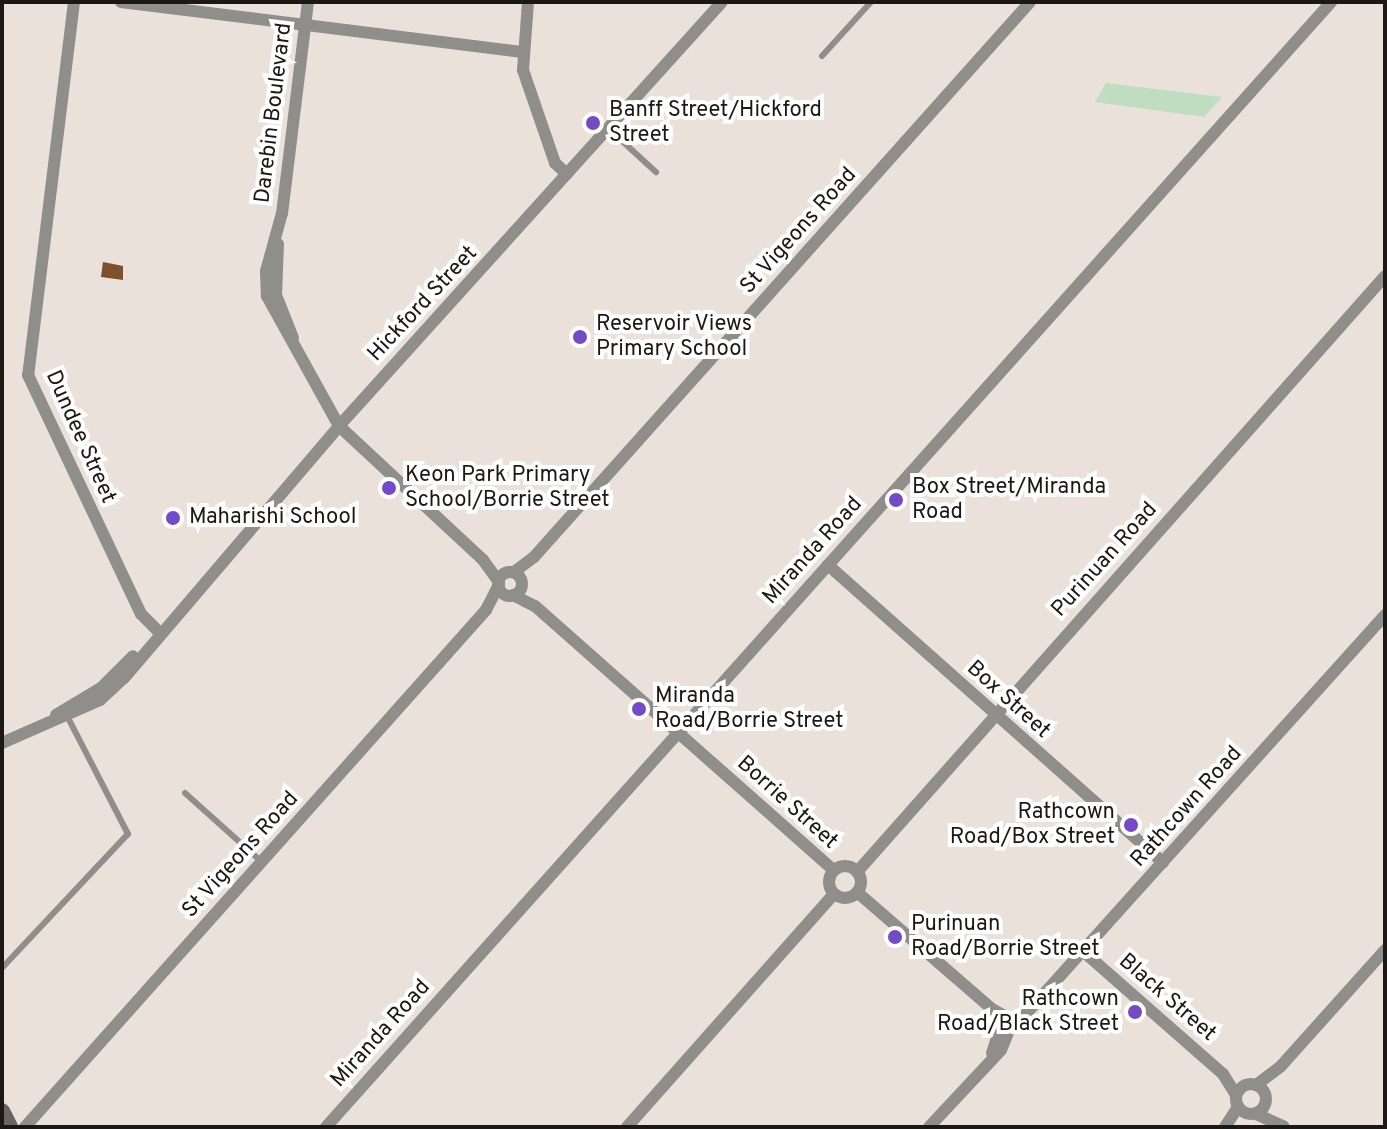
<!DOCTYPE html>
<html>
<head>
<meta charset="utf-8">
<style>
  body { margin:0 }
  #map { position:relative; width:1387px; height:1129px; overflow:hidden; background:#eae1db; font-family:Overpass,sans-serif }
  div>[style] { position:absolute }
  .green>* { inset:0; background:#c0ddc1 }
  .building>* { inset:0; background:#7d512b }
  .service>* { height:6px; margin:-3px; padding:0 3px; transform-origin:3px; border-radius:3px; background:#908e8a }
  .minor>* { height:12px; margin:-6px; padding:0 6px; transform-origin:6px; border-radius:6px; background:#908e8a }
  .minor>.ring { margin:-6px; padding:0; box-sizing:content-box; background:none; border:12px solid #908e8a; border-radius:50% }
  .secondary>* { height:16px; margin:-8px; padding:0 8px; transform-origin:8px; border-radius:8px; background:#686560 }
  .dots>* { width:22px; height:22px; translate:-50% -50%; box-sizing:border-box; border:4px solid #fff; border-radius:50% }
  span { translate:-50% -50%; white-space:nowrap; text-align:center; line-height:1.15; -webkit-text-stroke:8px #fff; paint-order:stroke }
  .poi-label { font-size:22px; color:#1b1816 }
  .left { translate:0 -50%; text-align:left }
  .right { translate:-100% -50%; text-align:right }
  .street-label { font-size:22px; color:#1b1816 }
  .frame { position:absolute; inset:0; border:4px solid #1b1816; pointer-events:none }
</style>
</head>
<body>
<div id="map">
  <div class="green">
    <i style="clip-path:polygon(1106px 83px,1222px 97px,1204px 117px,1095px 102px)"></i>
  </div>
  <div class="building">
    <i style="clip-path:polygon(103px 262px,123px 266px,123px 280px,101px 277px)"></i>
  </div>
  <div class="service">
    <i style="left:822px;top:56px;width:73px;rotate:-47.8deg"></i>
    <i style="left:609px;top:129px;width:64px;rotate:42.5deg"></i>
    <i style="left:185px;top:793px;width:103px;rotate:41.9deg"></i>
    <i style="left:2px;top:968px;width:184px;rotate:-46.8deg"></i>
    <i style="left:128px;top:834px;width:133px;rotate:-117.3deg"></i>
  </div>
  <div class="minor">
    <i style="left:74px;top:2px;width:376px;rotate:97deg"></i>
    <i style="left:28px;top:375px;width:264px;rotate:64.7deg"></i>
    <i style="left:141px;top:614px;width:25px;rotate:45deg"></i>
    <i style="left:121px;top:2px;width:404px;rotate:7.1deg"></i>
    <i style="left:308px;top:2px;width:213px;rotate:97deg"></i>
    <i style="left:282px;top:213px;width:60px;rotate:105.4deg"></i>
    <i style="left:266px;top:271px;width:25px;rotate:88deg"></i>
    <i style="left:267px;top:296px;width:149px;rotate:61deg"></i>
    <i style="left:339px;top:426px;width:197px;rotate:42.9deg"></i>
    <i style="left:483px;top:560px;width:27px;rotate:54deg"></i>
    <i style="left:528px;top:2px;width:68px;rotate:94.2deg"></i>
    <i style="left:523px;top:70px;width:98px;rotate:71deg"></i>
    <i style="left:555px;top:163px;width:16px;rotate:43deg"></i>
    <i style="left:278px;top:244px;width:51px;rotate:92.2deg"></i>
    <i style="left:276px;top:295px;width:46px;rotate:68.4deg"></i>
    <i style="left:828px;top:565px;width:448px;rotate:41.6deg"></i>
    <i style="left:514px;top:572px;width:25px;rotate:-37deg"></i>
    <i style="left:534px;top:557px;width:744px;rotate:-48.21deg"></i>
    <i class="ring" style="left:498px;top:572px;width:12px;height:12px"></i>
    <i style="left:513px;top:595px;width:25px;rotate:27deg"></i>
    <i style="left:535px;top:606px;width:398px;rotate:41.5deg"></i>
    <i style="left:56px;top:715px;width:52px;rotate:-31deg"></i>
    <i style="left:101px;top:688px;width:45px;rotate:-45deg"></i>
    <i style="left:2px;top:743px;width:107px;rotate:-23.7deg"></i>
    <i style="left:100px;top:700px;width:33px;rotate:-43deg"></i>
    <i style="left:124px;top:678px;width:331px;rotate:-49.5deg"></i>
    <i style="left:339px;top:426px;width:571px;rotate:-47.91deg"></i>
    <i class="ring" style="left:829px;top:866px;width:20px;height:20px"></i>
    <i style="left:857px;top:872px;width:796px;rotate:-48.46deg"></i>
    <i style="left:857px;top:892px;width:179px;rotate:40.9deg"></i>
    <i style="left:992px;top:1009px;width:18px;rotate:29deg"></i>
    <i style="left:1008px;top:1018px;width:16px;rotate:-7deg"></i>
    <i style="left:1024px;top:1016px;width:540px;rotate:-48deg"></i>
    <i style="left:1084px;top:952px;width:185px;rotate:41.3deg"></i>
    <i style="left:1223px;top:1074px;width:25px;rotate:58deg"></i>
    <i style="left:992px;top:1053px;width:39px;rotate:-72deg"></i>
    <i class="ring" style="left:1236px;top:1084px;width:18px;height:18px"></i>
    <i style="left:1256px;top:1085px;width:31px;rotate:-37deg"></i>
    <i style="left:1281px;top:1066px;width:156px;rotate:-48.1deg"></i>
    <i style="left:1256px;top:1114px;width:30px;rotate:24deg"></i>
    <i style="left:25px;top:1127px;width:693px;rotate:-48.28deg"></i>
    <i style="left:486px;top:610px;width:29px;rotate:-63deg"></i>
    <i style="left:326px;top:1127px;width:1509px;rotate:-48.22deg"></i>
    <i style="left:627px;top:1127px;width:312px;rotate:-48.4deg"></i>
    <i style="left:929px;top:1127px;width:105px;rotate:-46.9deg"></i>
    <i style="left:1001px;top:1050px;width:35px;rotate:-68deg"></i>
    <i style="left:1225px;top:1127px;width:24px;rotate:-57deg"></i>
  </div>
  <div class="secondary">
    <i style="left:2px;top:1111px;width:18px;rotate:63deg"></i>
  </div>
  <div class="dots">
    <i style="left:593px;top:123px;background:#744bc4"></i>
    <i style="left:580px;top:337px;background:#744bc4"></i>
    <i style="left:389px;top:488px;background:#744bc4"></i>
    <i style="left:896px;top:500px;background:#744bc4"></i>
    <i style="left:173px;top:518px;background:#744bc4"></i>
    <i style="left:639px;top:709px;background:#744bc4"></i>
    <i style="left:1131px;top:825px;background:#744bc4"></i>
    <i style="left:895px;top:937px;background:#744bc4"></i>
    <i style="left:1135px;top:1012px;background:#744bc4"></i>
  </div>
  <div class="poi-label">
    <span class="left" style="left:609px;top:123px">Banff Street/Hickford<br>Street</span>
    <span class="left" style="left:596px;top:337px">Reservoir Views<br>Primary School</span>
    <span class="left" style="left:405px;top:488px">Keon Park Primary<br>School/Borrie Street</span>
    <span class="left" style="left:912px;top:500px">Box Street/Miranda<br>Road</span>
    <span class="left" style="left:189px;top:518px">Maharishi School</span>
    <span class="left" style="left:655px;top:709px">Miranda<br>Road/Borrie Street</span>
    <span class="right" style="left:1115px;top:825px">Rathcown<br>Road/Box Street</span>
    <span class="left" style="left:911px;top:937px">Purinuan<br>Road/Borrie Street</span>
    <span class="right" style="left:1119px;top:1012px">Rathcown<br>Road/Black Street</span>
  </div>
  <div class="street-label">
    <span style="left:274px;top:113px;rotate:-83deg">Darebin Boulevard</span>
    <span style="left:799px;top:231px;rotate:-48deg">St Vigeons Road</span>
    <span style="left:423px;top:304px;rotate:-47deg">Hickford Street</span>
    <span style="left:80px;top:437px;rotate:66deg">Dundee Street</span>
    <span style="left:813px;top:551px;rotate:-48deg">Miranda Road</span>
    <span style="left:1105px;top:560px;rotate:-48deg">Purinuan Road</span>
    <span style="left:1008px;top:700px;rotate:42deg">Box Street</span>
    <span style="left:787px;top:803px;rotate:42deg">Borrie Street</span>
    <span style="left:1187px;top:807px;rotate:-48deg">Rathcown Road</span>
    <span style="left:241px;top:855px;rotate:-48deg">St Vigeons Road</span>
    <span style="left:1167px;top:998px;rotate:41deg">Black Street</span>
    <span style="left:381px;top:1034px;rotate:-48deg">Miranda Road</span>
  </div>
  <div class="frame"></div>
</div>
</body>
</html>
